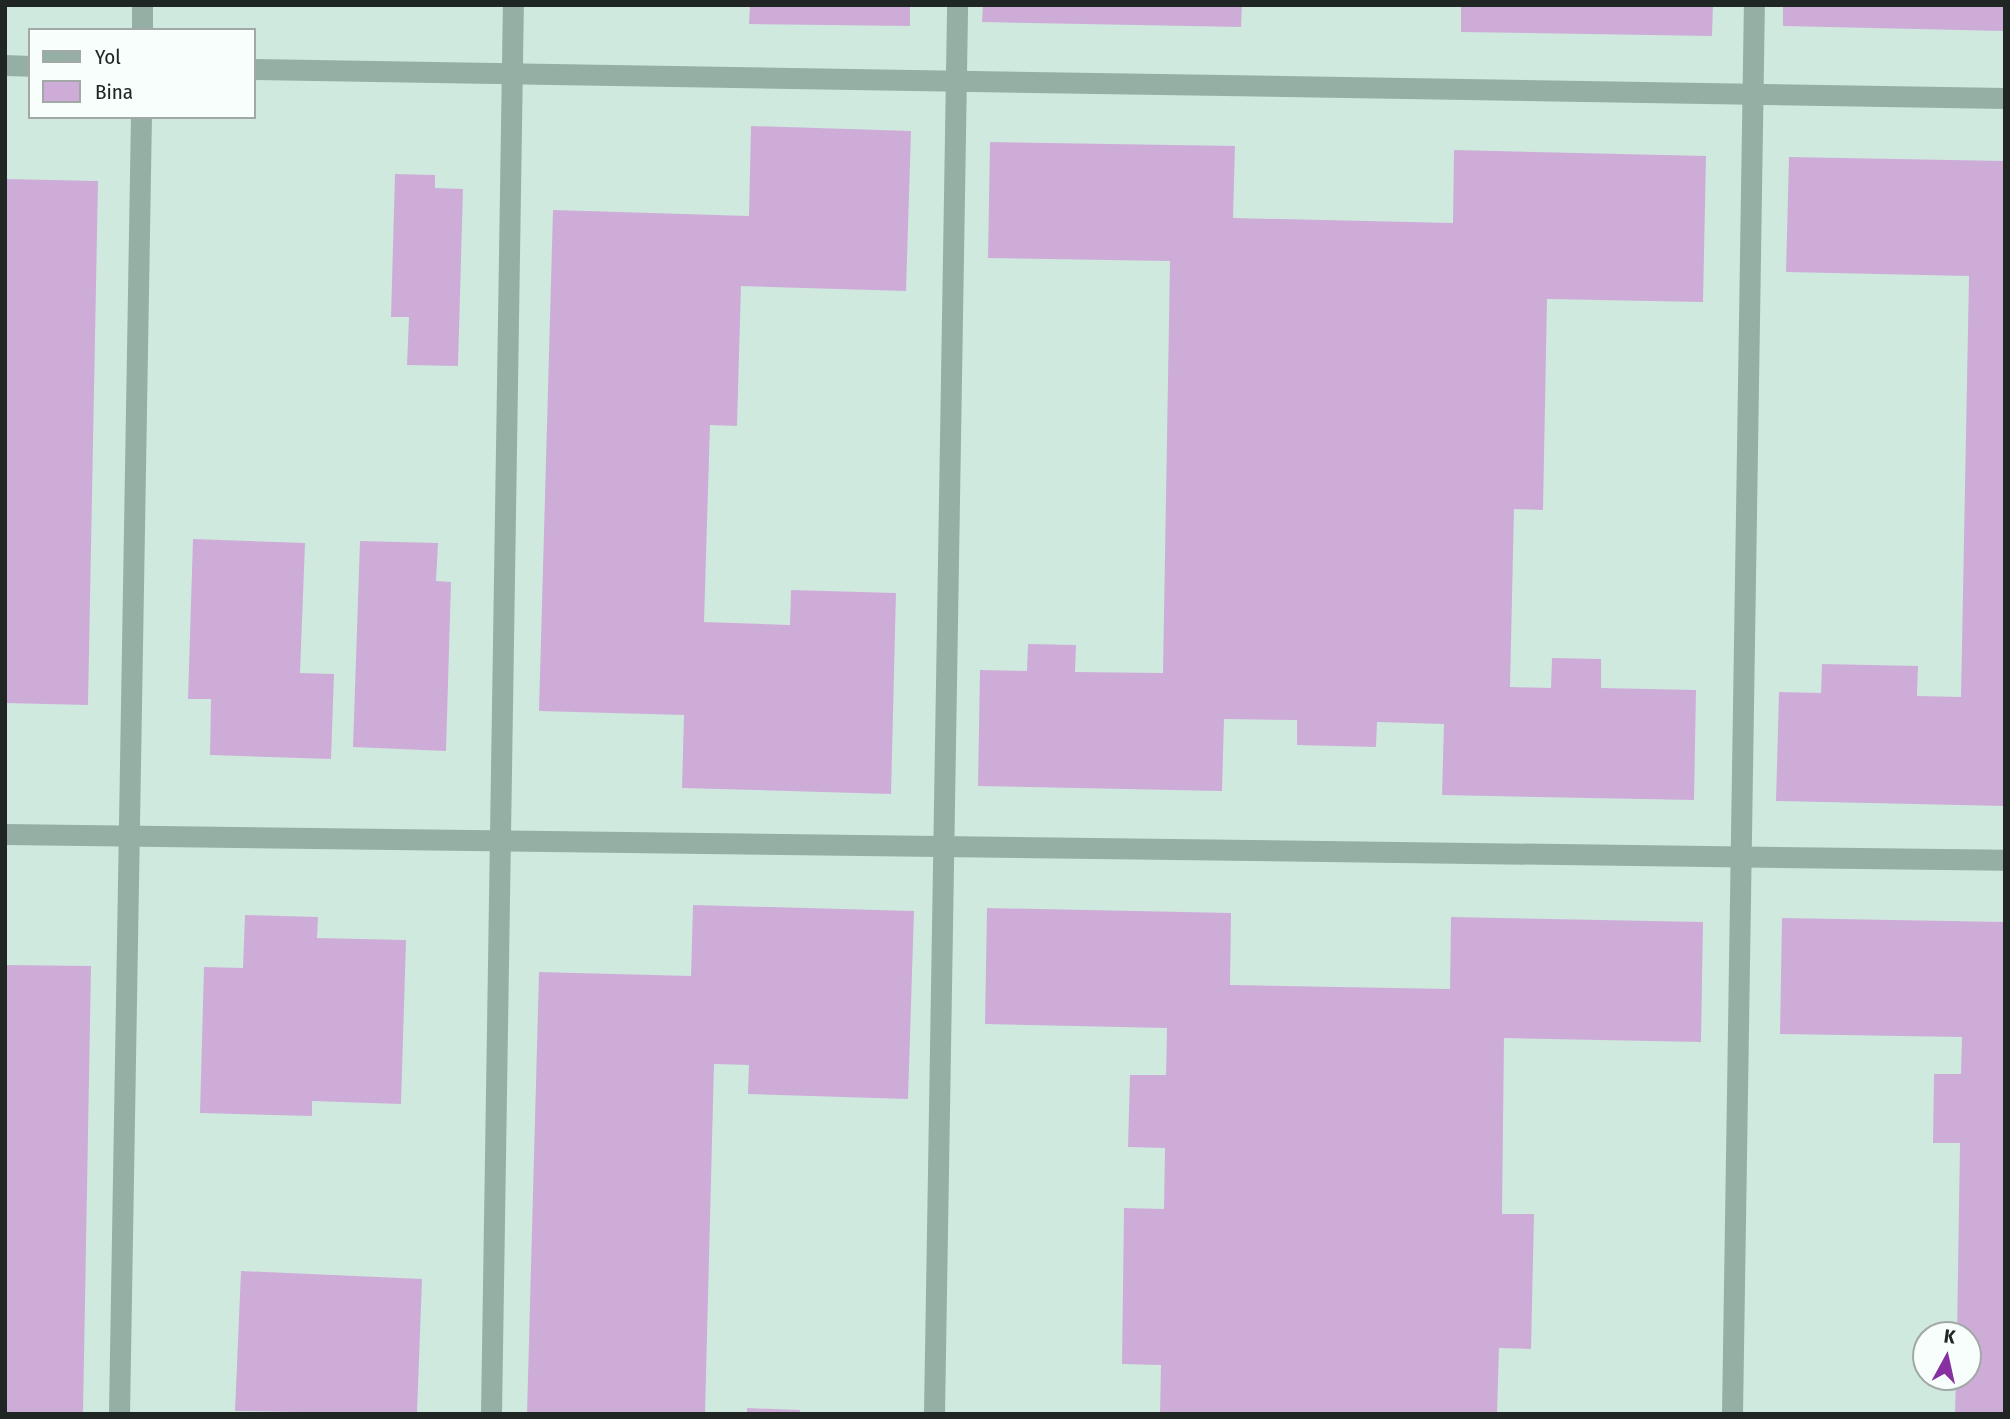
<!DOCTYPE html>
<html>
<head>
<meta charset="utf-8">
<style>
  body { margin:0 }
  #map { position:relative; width:2010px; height:1419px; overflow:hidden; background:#e3f4ed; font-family:"Fira Sans Condensed",sans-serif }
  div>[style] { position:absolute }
  .built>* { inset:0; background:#d0e9df }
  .building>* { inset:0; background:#cdadd8 }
  .minor>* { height:21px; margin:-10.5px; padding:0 10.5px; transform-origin:10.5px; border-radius:10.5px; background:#96afa4 }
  span { translate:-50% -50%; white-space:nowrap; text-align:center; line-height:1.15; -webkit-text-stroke:6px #f8fefb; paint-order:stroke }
  .frame { position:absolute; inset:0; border:7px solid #202624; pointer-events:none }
  .legend { position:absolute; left:28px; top:28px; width:228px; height:91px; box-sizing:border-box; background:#f8fefb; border:2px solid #a2a8a5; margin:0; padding:9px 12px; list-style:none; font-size:21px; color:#202624 }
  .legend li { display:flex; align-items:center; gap:14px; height:35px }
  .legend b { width:35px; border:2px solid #a2a8a5 }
  .north { position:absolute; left:1912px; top:1321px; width:70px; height:70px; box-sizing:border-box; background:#f8fefb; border:2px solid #a2a8a5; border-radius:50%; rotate:8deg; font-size:19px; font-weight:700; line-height:28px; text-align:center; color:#202624 }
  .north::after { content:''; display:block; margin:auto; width:24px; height:32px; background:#86319f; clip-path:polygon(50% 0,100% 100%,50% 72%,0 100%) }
</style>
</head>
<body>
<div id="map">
  <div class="built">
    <i style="clip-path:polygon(evenodd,5px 5px,2005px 5px,2005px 1414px,5px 1414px,5px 5px,30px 30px,254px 30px,254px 117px,30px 117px,30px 30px,5px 5px,1926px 1335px,1968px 1335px,1968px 1377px,1926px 1377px,1926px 1335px)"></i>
  </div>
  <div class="building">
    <i style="clip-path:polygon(750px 5px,910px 5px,910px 26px,749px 24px)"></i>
    <i style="clip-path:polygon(983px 5px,1242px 5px,1241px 27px,982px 22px)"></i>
    <i style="clip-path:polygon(1461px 5px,1713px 5px,1712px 36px,1461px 32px)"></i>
    <i style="clip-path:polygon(1783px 5px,2005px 5px,2005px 31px,1783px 26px)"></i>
    <i style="clip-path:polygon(751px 126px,911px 131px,906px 291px,741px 286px,737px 426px,710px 425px,704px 622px,790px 625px,791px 590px,896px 593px,891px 794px,682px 788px,684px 715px,539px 711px,553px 210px,749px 216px)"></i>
    <i style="clip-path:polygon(990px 142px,1235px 146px,1233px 218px,1453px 223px,1454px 150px,1706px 156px,1703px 302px,1547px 299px,1543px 510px,1514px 509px,1510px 687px,1551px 688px,1552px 658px,1601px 659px,1601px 688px,1696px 690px,1694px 800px,1442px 795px,1444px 724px,1377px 722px,1376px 747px,1297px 745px,1297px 720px,1224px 719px,1222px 791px,978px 786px,980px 670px,1027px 671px,1028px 644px,1076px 645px,1075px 672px,1163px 673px,1170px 261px,988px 258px)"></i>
    <i style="clip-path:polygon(1789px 157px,2005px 161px,2005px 806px,1776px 801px,1779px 692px,1821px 693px,1822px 664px,1918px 666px,1917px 696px,1961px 697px,1969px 276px,1786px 272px)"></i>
    <i style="clip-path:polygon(395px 174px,435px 175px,435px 188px,463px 189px,458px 366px,407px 365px,409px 317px,391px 317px)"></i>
    <i style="clip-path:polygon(5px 179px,98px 181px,88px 705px,5px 703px)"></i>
    <i style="clip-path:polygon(193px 539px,305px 543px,300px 673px,334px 674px,331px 759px,210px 755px,211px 699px,188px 699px)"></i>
    <i style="clip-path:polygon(360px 541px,438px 543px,436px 581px,451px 582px,446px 751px,353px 747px)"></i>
    <i style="clip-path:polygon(693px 905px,914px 911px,908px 1099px,748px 1094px,749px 1065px,714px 1064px,705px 1414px,527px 1414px,539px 972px,691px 976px)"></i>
    <i style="clip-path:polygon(987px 908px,1231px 913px,1230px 985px,1450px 989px,1451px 917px,1703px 922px,1701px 1042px,1504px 1038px,1502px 1214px,1534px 1214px,1531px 1349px,1499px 1348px,1497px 1414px,1160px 1414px,1161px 1365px,1122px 1364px,1124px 1208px,1164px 1209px,1165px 1148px,1128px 1147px,1130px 1075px,1166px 1075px,1167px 1028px,985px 1024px)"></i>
    <i style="clip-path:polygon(245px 915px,318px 917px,317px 938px,406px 940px,401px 1104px,312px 1101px,312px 1116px,200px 1113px,204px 967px,243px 968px)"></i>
    <i style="clip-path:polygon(1782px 918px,2005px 922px,2005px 1414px,1955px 1414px,1956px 1377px,1968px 1377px,1968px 1335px,1957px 1335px,1960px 1143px,1933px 1143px,1934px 1074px,1961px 1074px,1962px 1037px,1780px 1034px)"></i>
    <i style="clip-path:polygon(5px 965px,91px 966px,83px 1414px,5px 1414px)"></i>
    <i style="clip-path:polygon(241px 1271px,422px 1279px,417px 1414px,235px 1411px)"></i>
    <i style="clip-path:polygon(747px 1408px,800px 1410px,800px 1414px,747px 1414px)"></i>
  </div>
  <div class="minor">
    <i style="left:142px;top:30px;width:25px;rotate:-90deg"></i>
    <i style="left:5px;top:65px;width:25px;rotate:2deg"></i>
    <i style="left:254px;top:69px;width:1751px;rotate:0.95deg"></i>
    <i style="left:5px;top:834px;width:2000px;rotate:0.74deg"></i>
    <i style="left:119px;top:1414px;width:1297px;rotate:-89.03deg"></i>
    <i style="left:491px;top:1414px;width:1409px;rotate:-89.11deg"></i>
    <i style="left:934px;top:1414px;width:1409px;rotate:-89.06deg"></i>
    <i style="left:1732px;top:1414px;width:1409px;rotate:-89.11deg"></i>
  </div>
  <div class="frame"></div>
  <ul class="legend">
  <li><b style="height:9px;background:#96afa4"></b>Yol</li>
  <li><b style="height:19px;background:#cdadd8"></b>Bina</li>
  </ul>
  <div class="north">K</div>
</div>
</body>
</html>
